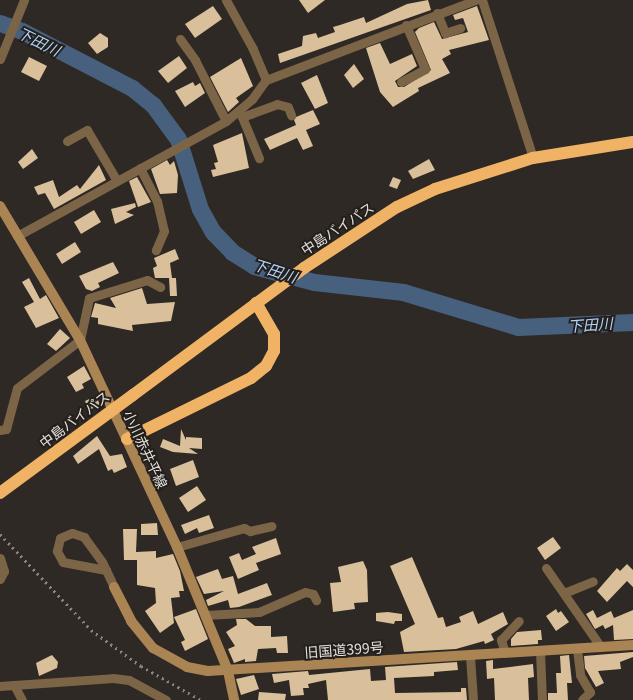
<!DOCTYPE html>
<html>
<head>
<meta charset="utf-8">
<style>
  body { margin:0 }
  #map { position:relative; width:633px; height:700px; overflow:hidden; background:#2e2925; font-family:Georgia,"Noto Sans JP",serif }
  div>[style] { position:absolute }
  .river>* { height:17px; margin:-8.5px; padding:0 8.5px; transform-origin:8.5px; border-radius:8.5px; background:#47607e }
  .building>* { inset:0; background:#d9bf9a }
  .street>* { height:9px; margin:-4.5px; padding:0 4.5px; transform-origin:4.5px; border-radius:4.5px; background:#7c6447 }
  .secondary>* { height:10px; margin:-5px; padding:0 5px; transform-origin:5px; border-radius:5px; background:#ab8454 }
  .highway>* { height:12px; margin:-6px; padding:0 6px; transform-origin:6px; border-radius:6px; background:#f0b366 }
  .rail>* { height:3px; margin-top:-1.5px; transform-origin:0; background:repeating-linear-gradient(90deg,#898582 0 2px,transparent 0 6px) }
  .highway-bridge>* { height:12px; margin:-6px; padding:0 6px; transform-origin:6px; border-radius:6px; background:#f0b366 }
  span { translate:-50% -50%; white-space:nowrap; text-align:center; line-height:1.15; -webkit-text-stroke:4px #241f1b; paint-order:stroke }
  .street-label { font-size:14px; color:#e1dedb }
  .water-label { font-size:15px; color:#afd3fd; font-style:italic }
</style>
</head>
<body>
<div id="map">
  <div class="river">
    <i style="left:0;top:23px;width:23px;rotate:20deg"></i>
    <i style="left:22px;top:31px;width:124px;rotate:27.4deg"></i>
    <i style="left:132px;top:88px;width:27px;rotate:39deg"></i>
    <i style="left:153px;top:105px;width:42px;rotate:53.7deg"></i>
    <i style="left:178px;top:139px;width:73px;rotate:72.6deg"></i>
    <i style="left:200px;top:209px;width:26px;rotate:61deg"></i>
    <i style="left:213px;top:232px;width:28px;rotate:46deg"></i>
    <i style="left:232px;top:252px;width:26px;rotate:32deg"></i>
    <i style="left:254px;top:266px;width:62px;rotate:14.9deg"></i>
    <i style="left:314px;top:282px;width:90px;rotate:6.4deg"></i>
    <i style="left:403px;top:292px;width:120px;rotate:16.9deg"></i>
    <i style="left:518px;top:327px;width:115px;rotate:-2.5deg"></i>
  </div>
  <div class="building">
    <i style="clip-path:polygon(299px 0,325px 0,308px 13px)"></i>
    <i style="clip-path:polygon(428px 0,431px 10px,280px 63px,278px 54px,302px 46px,303px 36px,316px 33px,318px 38px,335px 32px,333px 27px,340px 25px,364px 17px,366px 23px,407px 4px)"></i>
    <i style="clip-path:polygon(213px 6px,222px 19px,195px 38px,185px 24px)"></i>
    <i style="clip-path:polygon(477px 6px,489px 40px,449px 50px,451px 54px,442px 59px,450px 73px,418px 88px,419px 91px,393px 107px,380px 92px,366px 48px,380px 43px,390px 64px,412px 54px,417px 66px,395px 81px,398px 87px,404px 87px,431px 70px,415px 32px,419px 28px,434px 22px,442px 39px,468px 32px,463px 18px,455px 20px,453px 15px)"></i>
    <i style="clip-path:polygon(100px 33px,108px 38px,108px 47px,97px 54px,88px 43px)"></i>
    <i style="clip-path:polygon(179px 56px,187px 68px,168px 83px,158px 71px)"></i>
    <i style="clip-path:polygon(29px 57px,47px 66px,39px 81px,21px 72px)"></i>
    <i style="clip-path:polygon(241px 58px,253px 86px,236px 98px,239px 102px,228px 112px,210px 77px)"></i>
    <i style="clip-path:polygon(354px 64px,364px 79px,353px 88px,344px 75px)"></i>
    <i style="clip-path:polygon(317px 75px,328px 103px,315px 109px,301px 83px)"></i>
    <i style="clip-path:polygon(193px 82px,195px 86px,200px 83px,205px 93px,185px 107px,175px 91px)"></i>
    <i style="clip-path:polygon(313px 110px,320px 124px,306px 130px,313px 146px,303px 150px,297px 138px,270px 150px,264px 139px,296px 125px,294px 120px,296px 117px)"></i>
    <i style="clip-path:polygon(242px 133px,249px 168px,213px 177px,211px 170px,216px 169px,214px 163px,218px 162px,213px 145px)"></i>
    <i style="clip-path:polygon(32px 149px,38px 158px,23px 169px,18px 162px)"></i>
    <i style="clip-path:polygon(429px 159px,435px 170px,413px 179px,408px 171px)"></i>
    <i style="clip-path:polygon(167px 160px,170px 165px,174px 161px,178px 175px,177px 193px,160px 194px,151px 169px)"></i>
    <i style="clip-path:polygon(99px 165px,106px 180px,54px 209px,45px 193px,38px 195px,34px 187px,53px 180px,59px 197px,77px 185px,80px 189px)"></i>
    <i style="clip-path:polygon(137px 177px,151px 202px,138px 207px,129px 181px)"></i>
    <i style="clip-path:polygon(393px 177px,401px 180px,397px 189px,389px 186px)"></i>
    <i style="clip-path:polygon(135px 203px,136px 207px,126px 212px,134px 215px,115px 224px,111px 209px)"></i>
    <i style="clip-path:polygon(94px 210px,101px 222px,81px 234px,74px 222px)"></i>
    <i style="clip-path:polygon(75px 242px,81px 252px,62px 264px,56px 254px)"></i>
    <i style="clip-path:polygon(175px 249px,179px 259px,170px 263px,172px 278px,176px 278px,177px 296px,170px 296px,169px 278px,155px 278px,153px 268px,157px 266px,154px 258px)"></i>
    <i style="clip-path:polygon(113px 262px,119px 273px,98px 283px,100px 287px,92px 291px,86px 289px,79px 276px)"></i>
    <i style="clip-path:polygon(29px 278px,40px 299px,46px 295px,59px 318px,36px 328px,24px 307px,34px 302px,22px 282px)"></i>
    <i style="clip-path:polygon(142px 288px,147px 304px,175px 302px,171px 321px,132px 325px,133px 331px,98px 324px,98px 318px,91px 317px,95px 303px,116px 308px,110px 298px)"></i>
    <i style="clip-path:polygon(60px 329px,70px 338px,56px 351px,47px 344px)"></i>
    <i style="clip-path:polygon(84px 366px,91px 379px,82px 384px,84px 388px,76px 392px,67px 377px)"></i>
    <i style="clip-path:polygon(96px 396px,100px 405px,89px 410px,85px 401px)"></i>
    <i style="clip-path:polygon(181px 429px,186px 440px,186px 437px,202px 438px,202px 449px,189px 448px,198px 454px,173px 452px,160px 447px,163px 439px,180px 446px)"></i>
    <i style="clip-path:polygon(97px 436px,110px 456px,122px 454px,127px 467px,114px 473px,112px 469px,108px 471px,99px 449px,78px 464px,73px 456px)"></i>
    <i style="clip-path:polygon(193px 460px,199px 477px,176px 486px,170px 469px)"></i>
    <i style="clip-path:polygon(197px 486px,206px 500px,188px 512px,179px 498px)"></i>
    <i style="clip-path:polygon(209px 515px,214px 528px,199px 533px,197px 528px,185px 534px,181px 525px)"></i>
    <i style="clip-path:polygon(157px 523px,158px 535px,141px 535px,141px 524px)"></i>
    <i style="clip-path:polygon(123px 529px,137px 529px,136px 552px,156px 551px,156px 558px,173px 554px,180px 571px,184px 591px,179px 591px,180px 597px,171px 598px,174px 623px,160px 633px,145px 611px,156px 603px,155px 588px,137px 585px,137px 560px,124px 560px)"></i>
    <i style="clip-path:polygon(553px 537px,561px 548px,545px 560px,537px 548px)"></i>
    <i style="clip-path:polygon(276px 538px,281px 554px,256px 563px,259px 570px,238px 579px,229px 557px,239px 553px,242px 560px,256px 554px,252px 547px)"></i>
    <i style="clip-path:polygon(412px 557px,438px 618px,443px 617px,446px 627px,461px 622px,459px 617px,473px 611px,478px 624px,503px 612px,508px 624px,491px 634px,494px 640px,485px 644px,484px 641px,456px 649px,404px 652px,400px 632px,415px 624px,390px 566px)"></i>
    <i style="clip-path:polygon(363px 561px,367px 570px,368px 602px,354px 603px,355px 609px,333px 612px,330px 583px,341px 582px,338px 567px)"></i>
    <i style="clip-path:polygon(627px 564px,633px 570px,633px 587px,627px 581px,607px 602px,597px 591px,617px 568px,620px 571px)"></i>
    <i style="clip-path:polygon(218px 569px,222px 579px,233px 576px,238px 594px,267px 583px,272px 595px,239px 607px,230px 608px,228px 600px,208px 606px,206px 600px,224px 591px,204px 594px,196px 577px)"></i>
    <i style="clip-path:polygon(196px 609px,208px 639px,185px 651px,181px 642px,185px 640px,174px 617px)"></i>
    <i style="clip-path:polygon(556px 609px,558px 613px,561px 611px,569px 622px,556px 631px,546px 616px)"></i>
    <i style="clip-path:polygon(593px 610px,597px 618px,611px 611px,614px 618px,633px 610px,633px 639px,614px 640px,613px 625px,605px 629px,603px 625px,595px 629px,586px 614px)"></i>
    <i style="clip-path:polygon(388px 612px,402px 614px,402px 621px,395px 621px,394px 624px,376px 621px,376px 613px)"></i>
    <i style="clip-path:polygon(236px 619px,246px 619px,255px 626px,271px 626px,271px 637px,287px 636px,288px 653px,277px 653px,276px 648px,258px 649px,256px 661px,245px 662px,245px 659px,234px 663px,228px 649px,235px 646px,226px 632px,237px 625px)"></i>
    <i style="clip-path:polygon(541px 630px,542px 640px,538px 640px,538px 644px,511px 646px,511px 639px,517px 632px)"></i>
    <i style="clip-path:polygon(633px 652px,633px 657px,620px 662px,621px 669px,598px 671px,604px 683px,596px 687px,585px 668px,584px 656px)"></i>
    <i style="clip-path:polygon(52px 655px,58px 662px,57px 668px,39px 676px,36px 663px)"></i>
    <i style="clip-path:polygon(569px 655px,572px 683px,567px 683px,568px 700px,548px 700px,548px 693px,557px 693px,556px 673px,561px 673px,560px 656px)"></i>
    <i style="clip-path:polygon(493px 660px,493px 669px,533px 664px,534px 677px,528px 678px,529px 700px,495px 700px,494px 678px,487px 679px,486px 661px)"></i>
    <i style="clip-path:polygon(457px 662px,458px 670px,434px 672px,434px 676px,394px 678px,395px 693px,461px 692px,461px 688px,466px 688px,467px 700px,328px 700px,326px 680px,308px 684px,309px 688px,303px 688px,304px 695px,291px 696px,289px 680px,274px 683px,272px 674px,308px 671px,309px 675px,370px 669px,371px 681px,386px 680px,385px 667px)"></i>
    <i style="clip-path:polygon(254px 675px,259px 689px,241px 695px,236px 679px)"></i>
    <i style="clip-path:polygon(259px 692px,286px 694px,285px 700px,258px 700px)"></i>
  </div>
  <div class="street">
    <i style="left:482px;top:0;width:166px;rotate:72.1deg"></i>
    <i style="left:437px;top:13px;width:22px;rotate:68deg"></i>
    <i style="left:445px;top:33px;width:16px;rotate:-18deg"></i>
    <i style="left:180px;top:39px;width:26px;rotate:54deg"></i>
    <i style="left:195px;top:60px;width:68px;rotate:63.1deg"></i>
    <i style="left:0;top:59px;width:64px;rotate:-67.9deg"></i>
    <i style="left:266px;top:80px;width:224px;rotate:-20.9deg"></i>
    <i style="left:401px;top:82px;width:27px;rotate:-28deg"></i>
    <i style="left:425px;top:69px;width:48px;rotate:-113.4deg"></i>
    <i style="left:240px;top:112px;width:50px;rotate:67.6deg"></i>
    <i style="left:242px;top:117px;width:37px;rotate:-20deg"></i>
    <i style="left:277px;top:104px;width:11px;rotate:15deg"></i>
    <i style="left:288px;top:107px;width:9px;rotate:69deg"></i>
    <i style="left:67px;top:141px;width:23px;rotate:-29deg"></i>
    <i style="left:87px;top:130px;width:59px;rotate:59.5deg"></i>
    <i style="left:140px;top:168px;width:37px;rotate:63deg"></i>
    <i style="left:157px;top:201px;width:31px;rotate:77deg"></i>
    <i style="left:164px;top:231px;width:21px;rotate:113deg"></i>
    <i style="left:17px;top:236px;width:239px;rotate:-28.8deg"></i>
    <i style="left:226px;top:121px;width:34px;rotate:-40deg"></i>
    <i style="left:252px;top:99px;width:24px;rotate:-54deg"></i>
    <i style="left:266px;top:80px;width:34px;rotate:-113deg"></i>
    <i style="left:253px;top:49px;width:56px;rotate:-118.9deg"></i>
    <i style="left:0;top:430px;width:6px;rotate:-9deg"></i>
    <i style="left:6px;top:429px;width:42px;rotate:-75deg"></i>
    <i style="left:17px;top:388px;width:79px;rotate:-37.3deg"></i>
    <i style="left:80px;top:340px;width:43px;rotate:-77.9deg"></i>
    <i style="left:89px;top:298px;width:61px;rotate:-17.2deg"></i>
    <i style="left:147px;top:280px;width:15px;rotate:28deg"></i>
    <i style="left:177px;top:547px;width:70px;rotate:-15.8deg"></i>
    <i style="left:244px;top:528px;width:7px;rotate:27deg"></i>
    <i style="left:250px;top:531px;width:22px;rotate:-13deg"></i>
    <i style="left:0;top:558px;width:14px;rotate:73deg"></i>
    <i style="left:4px;top:571px;width:9px;rotate:117deg"></i>
    <i style="left:546px;top:568px;width:96px;rotate:55.2deg"></i>
    <i style="left:106px;top:570px;width:44px;rotate:-169.5deg"></i>
    <i style="left:63px;top:562px;width:13px;rotate:-119deg"></i>
    <i style="left:57px;top:551px;width:13px;rotate:-77deg"></i>
    <i style="left:60px;top:538px;width:13px;rotate:-23deg"></i>
    <i style="left:72px;top:533px;width:13px;rotate:18deg"></i>
    <i style="left:84px;top:537px;width:31px;rotate:54deg"></i>
    <i style="left:102px;top:562px;width:9px;rotate:63deg"></i>
    <i style="left:106px;top:570px;width:19px;rotate:65deg"></i>
    <i style="left:564px;top:593px;width:31px;rotate:-22deg"></i>
    <i style="left:205px;top:615px;width:54px;rotate:-3.2deg"></i>
    <i style="left:259px;top:612px;width:50px;rotate:-23.5deg"></i>
    <i style="left:305px;top:592px;width:8px;rotate:14deg"></i>
    <i style="left:313px;top:594px;width:7px;rotate:63deg"></i>
    <i style="left:577px;top:649px;width:26px;rotate:83deg"></i>
    <i style="left:580px;top:675px;width:20px;rotate:60deg"></i>
    <i style="left:590px;top:692px;width:11px;rotate:135deg"></i>
    <i style="left:540px;top:651px;width:49px;rotate:87.7deg"></i>
    <i style="left:505px;top:653px;width:14px;rotate:-107deg"></i>
    <i style="left:501px;top:640px;width:26px;rotate:-47deg"></i>
    <i style="left:470px;top:656px;width:44px;rotate:86.1deg"></i>
    <i style="left:14px;top:685px;width:17px;rotate:62deg"></i>
    <i style="left:0;top:686px;width:113px;rotate:-4deg"></i>
    <i style="left:113px;top:678px;width:16px;rotate:7deg"></i>
    <i style="left:129px;top:680px;width:42px;rotate:28.4deg"></i>
  </div>
  <div class="secondary">
    <i style="left:0;top:206px;width:156px;rotate:59.2deg"></i>
    <i style="left:80px;top:340px;width:229px;rotate:64.9deg"></i>
    <i style="left:177px;top:547px;width:134px;rotate:67.6deg"></i>
    <i style="left:228px;top:671px;width:30px;rotate:78deg"></i>
    <i style="left:114px;top:587px;width:38px;rotate:63deg"></i>
    <i style="left:131px;top:621px;width:35px;rotate:51deg"></i>
    <i style="left:153px;top:648px;width:39px;rotate:29deg"></i>
    <i style="left:187px;top:667px;width:21px;rotate:11deg"></i>
    <i style="left:208px;top:671px;width:426px;rotate:-3.5deg"></i>
  </div>
  <div class="highway">
    <i style="left:133px;top:395px;width:213px;rotate:-36.6deg"></i>
    <i style="left:304px;top:268px;width:111px;rotate:-33.3deg"></i>
    <i style="left:397px;top:207px;width:42px;rotate:-25.3deg"></i>
    <i style="left:435px;top:189px;width:103px;rotate:-17.6deg"></i>
    <i style="left:533px;top:158px;width:101px;rotate:-9.1deg"></i>
    <i style="left:127px;top:439px;width:138px;rotate:-26.2deg"></i>
    <i style="left:251px;top:378px;width:19px;rotate:-39deg"></i>
    <i style="left:266px;top:366px;width:17px;rotate:-62deg"></i>
    <i style="left:274px;top:351px;width:17px;rotate:-90deg"></i>
    <i style="left:274px;top:334px;width:36px;rotate:-120deg"></i>
  </div>
  <div class="rail">
    <i style="left:0;top:534px;width:132px;rotate:46.5deg"></i>
    <i style="left:91px;top:630px;width:62px;rotate:35.8deg"></i>
    <i style="left:141px;top:666px;width:69px;rotate:29.5deg"></i>
  </div>
  <div class="highway-bridge">
    <i style="left:0;top:493px;width:165px;rotate:-36.4deg"></i>
  </div>
  <div class="street-label">
    <span style="left:337px;top:228px;rotate:-33deg">中島バイパス</span>
    <span style="left:74px;top:419px;rotate:-37deg">中島バイパス</span>
    <span style="left:146px;top:449px;rotate:65deg">小川赤井平線</span>
    <span style="left:344px;top:649px;rotate:-4deg">旧国道399号</span>
  </div>
  <div class="water-label">
    <span style="left:39px;top:41px;rotate:26deg">下田川</span>
    <span style="left:275px;top:270px;rotate:18deg">下田川</span>
    <span style="left:590px;top:324px;rotate:-4deg">下田川</span>
  </div>
</div>
</body>
</html>
